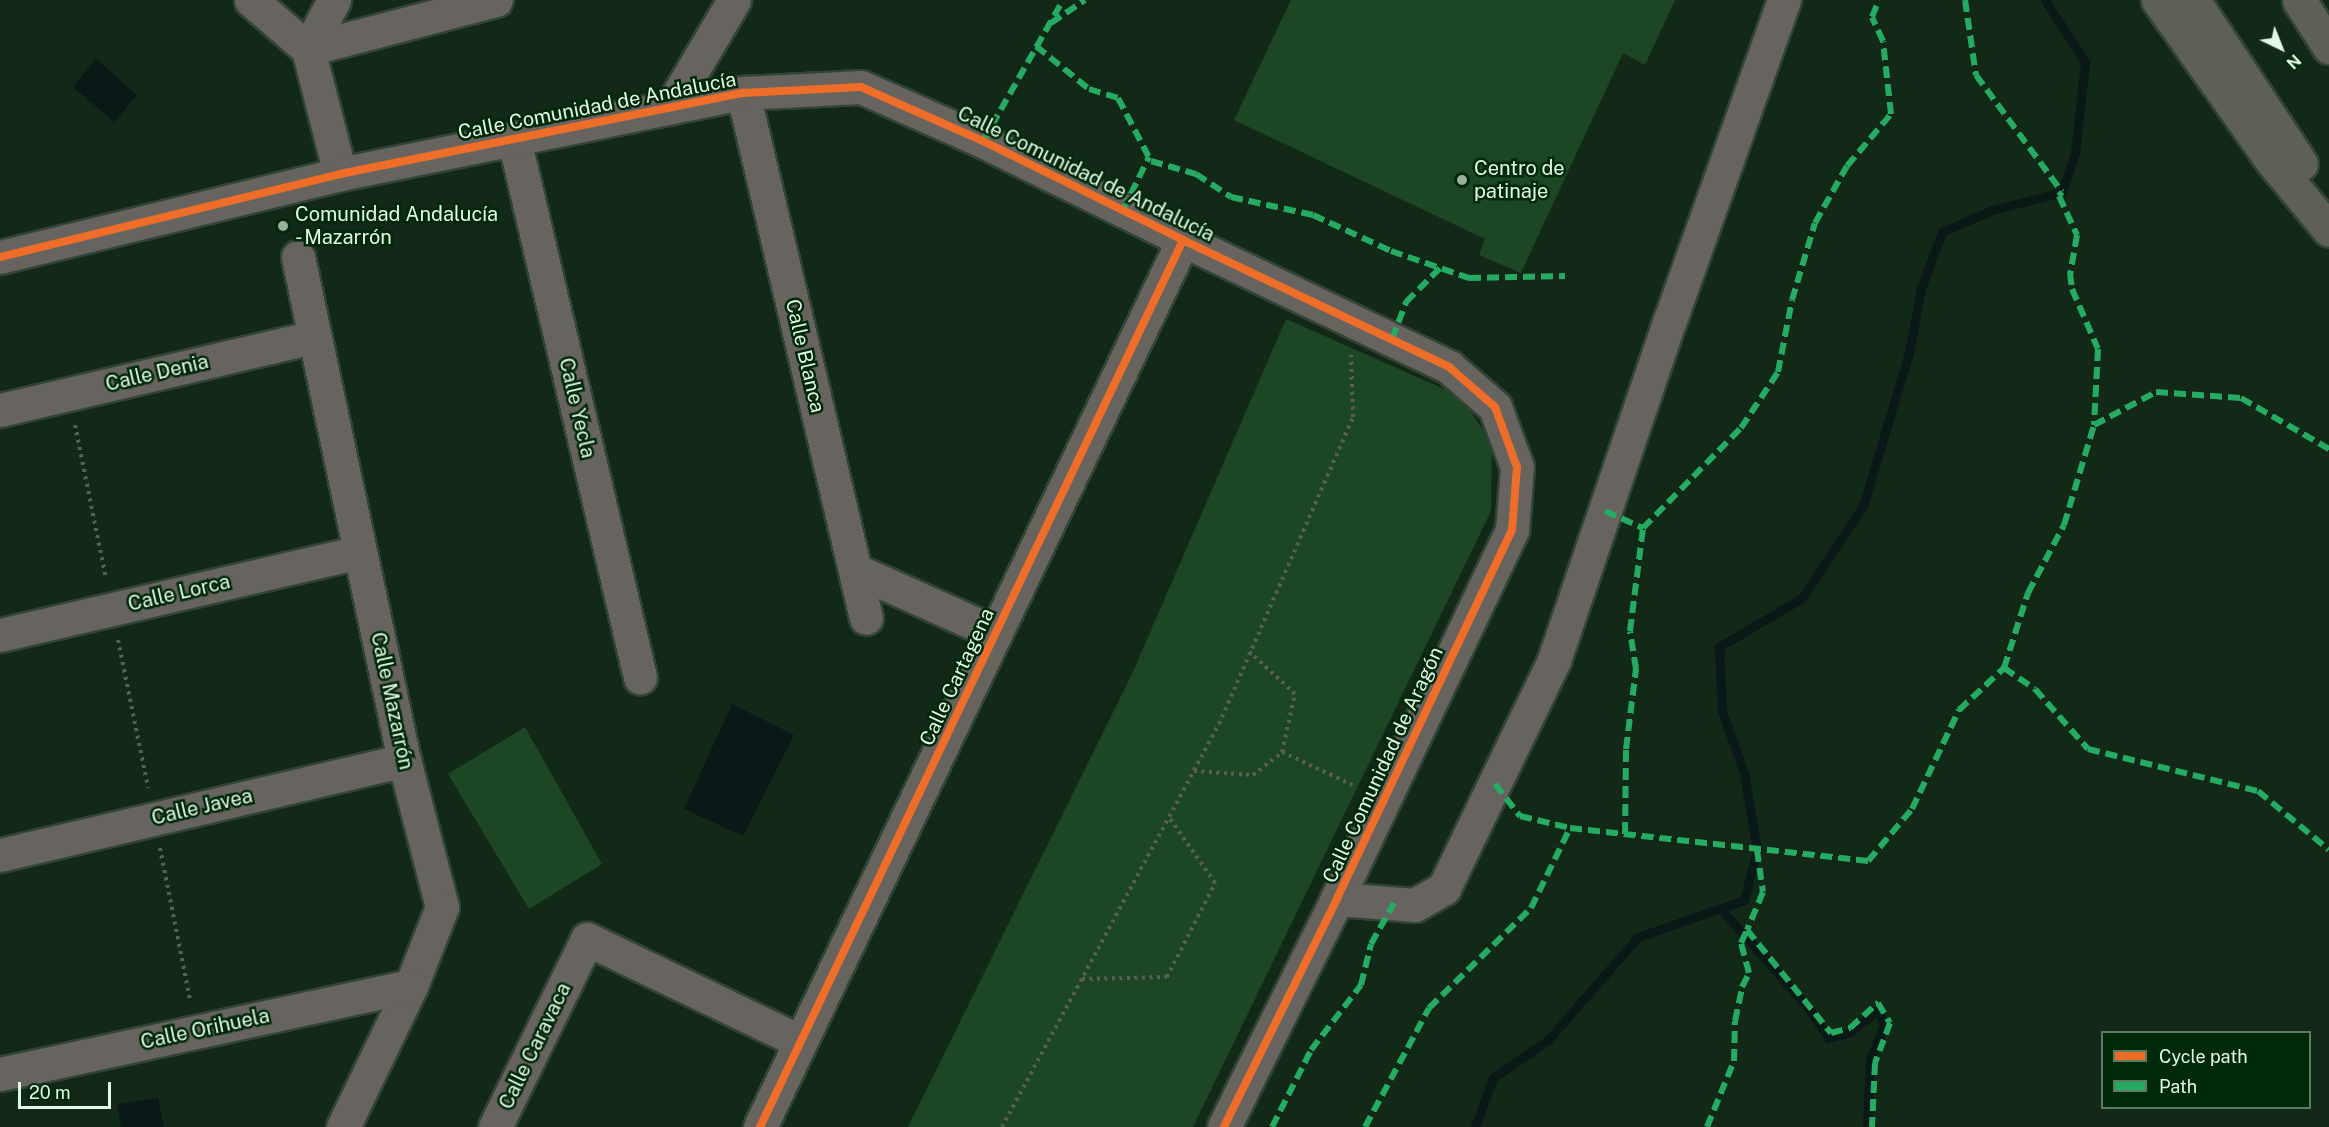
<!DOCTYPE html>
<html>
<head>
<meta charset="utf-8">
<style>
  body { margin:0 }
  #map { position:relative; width:2329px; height:1127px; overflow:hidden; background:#132918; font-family:"Public Sans",sans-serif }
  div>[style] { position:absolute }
  .green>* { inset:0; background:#1d4625 }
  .water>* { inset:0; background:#0a1818 }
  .stream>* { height:9px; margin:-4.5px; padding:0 4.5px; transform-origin:4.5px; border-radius:4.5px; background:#0a1818 }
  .path>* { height:4px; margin-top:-2px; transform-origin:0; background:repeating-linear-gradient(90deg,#595f58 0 3px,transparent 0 7.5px) }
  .roads { filter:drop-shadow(2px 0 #324435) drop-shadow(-2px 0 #324435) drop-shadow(0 2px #324435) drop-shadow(0 -2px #324435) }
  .minor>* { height:33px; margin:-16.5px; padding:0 16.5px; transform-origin:16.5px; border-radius:16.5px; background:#67635f }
  .highway>* { height:33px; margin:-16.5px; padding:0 16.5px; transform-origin:16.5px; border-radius:16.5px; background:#5e6058 }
  .quiet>* { height:6px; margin-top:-3px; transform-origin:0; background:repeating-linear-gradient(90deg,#26ab63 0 12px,transparent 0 18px) }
  .cycleway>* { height:8px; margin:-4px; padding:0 4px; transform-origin:4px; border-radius:4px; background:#ee6e29 }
  .dots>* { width:16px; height:16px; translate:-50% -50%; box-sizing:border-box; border:3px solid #00290a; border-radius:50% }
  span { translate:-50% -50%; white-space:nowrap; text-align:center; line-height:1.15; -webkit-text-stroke:5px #00290a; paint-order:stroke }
  .street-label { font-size:20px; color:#e1f8e4 }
  .poi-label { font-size:20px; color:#e1f8e4 }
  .left { translate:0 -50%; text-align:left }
  .legend { position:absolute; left:2101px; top:1031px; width:210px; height:78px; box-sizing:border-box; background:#00290a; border:2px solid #5a7c61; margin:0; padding:8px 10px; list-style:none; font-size:18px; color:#e1f8e4 }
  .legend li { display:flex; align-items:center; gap:12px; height:30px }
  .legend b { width:30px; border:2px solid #5a7c61 }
  .north { position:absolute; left:2251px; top:18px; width:60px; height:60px; -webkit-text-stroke:4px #00290a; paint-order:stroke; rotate:137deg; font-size:16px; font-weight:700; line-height:24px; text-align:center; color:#e1f8e4 }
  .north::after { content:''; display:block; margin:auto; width:21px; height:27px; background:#e1f8e4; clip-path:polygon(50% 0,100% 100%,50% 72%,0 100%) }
  .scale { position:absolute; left:18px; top:1082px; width:93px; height:27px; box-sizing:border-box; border:3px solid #e1f8e4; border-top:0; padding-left:8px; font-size:18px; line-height:21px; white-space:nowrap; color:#e1f8e4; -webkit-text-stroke:4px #00290a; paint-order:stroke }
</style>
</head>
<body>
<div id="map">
  <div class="green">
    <i style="clip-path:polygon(1291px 0,1675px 0,1645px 65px,1623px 53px,1521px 273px,1479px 255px,1485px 239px,1234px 120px)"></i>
    <i style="clip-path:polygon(1286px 319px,1460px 396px,1492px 443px,1491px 511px,1193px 1127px,908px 1127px,1132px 674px)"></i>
    <i style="clip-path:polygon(525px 727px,602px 864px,529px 909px,448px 774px)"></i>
  </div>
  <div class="water">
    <i style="clip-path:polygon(96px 59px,137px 95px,114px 122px,73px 87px)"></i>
    <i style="clip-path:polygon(732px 704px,794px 735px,743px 836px,684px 809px)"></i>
    <i style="clip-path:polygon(158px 1098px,164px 1127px,121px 1127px,117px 1104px)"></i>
  </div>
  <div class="stream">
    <i style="left:1720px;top:908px;width:132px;rotate:48.4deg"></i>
    <i style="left:1808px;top:1007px;width:37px;rotate:57deg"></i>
    <i style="left:1828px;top:1038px;width:23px;rotate:-15deg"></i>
    <i style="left:1850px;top:1032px;width:36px;rotate:-38deg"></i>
    <i style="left:1878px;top:1010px;width:16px;rotate:68deg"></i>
    <i style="left:1884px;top:1025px;width:38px;rotate:112deg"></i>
    <i style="left:1870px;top:1060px;width:67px;rotate:92.6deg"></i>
    <i style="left:1475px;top:1127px;width:52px;rotate:-69.8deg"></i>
    <i style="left:1493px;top:1078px;width:67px;rotate:-34.6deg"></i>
    <i style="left:1548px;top:1040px;width:137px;rotate:-48.9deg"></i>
    <i style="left:1638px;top:937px;width:112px;rotate:-19.2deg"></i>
    <i style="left:1744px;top:900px;width:52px;rotate:-75.4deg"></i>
    <i style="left:1757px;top:850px;width:78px;rotate:-99.6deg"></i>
    <i style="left:1744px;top:773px;width:66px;rotate:-109.5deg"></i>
    <i style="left:1722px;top:711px;width:64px;rotate:-92.7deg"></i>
    <i style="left:1719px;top:647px;width:96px;rotate:-30.6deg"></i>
    <i style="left:1802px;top:598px;width:110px;rotate:-56.5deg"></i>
    <i style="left:1863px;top:506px;width:160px;rotate:-73.3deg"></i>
    <i style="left:1909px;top:353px;width:66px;rotate:-79.5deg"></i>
    <i style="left:1921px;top:288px;width:60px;rotate:-69.4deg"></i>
    <i style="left:1942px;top:232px;width:55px;rotate:-23.7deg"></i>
    <i style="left:1992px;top:210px;width:72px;rotate:-14.4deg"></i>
    <i style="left:2062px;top:192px;width:41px;rotate:-71.6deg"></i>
    <i style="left:2075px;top:153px;width:92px;rotate:-83.7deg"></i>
    <i style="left:2085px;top:62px;width:74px;rotate:-122.8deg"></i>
  </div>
  <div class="path">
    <i style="left:75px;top:425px;width:157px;rotate:78.6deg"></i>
    <i style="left:118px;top:640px;width:151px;rotate:78.5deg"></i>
    <i style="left:1282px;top:752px;width:81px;rotate:25deg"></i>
    <i style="left:1194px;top:771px;width:59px;rotate:3.9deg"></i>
    <i style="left:1253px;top:775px;width:37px;rotate:-38deg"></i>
    <i style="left:1282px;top:752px;width:59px;rotate:-77.4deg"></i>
    <i style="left:1295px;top:694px;width:62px;rotate:-137deg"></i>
    <i style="left:160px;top:848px;width:155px;rotate:78.8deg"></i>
    <i style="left:1082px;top:979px;width:85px;rotate:-1.3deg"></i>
    <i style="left:1167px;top:977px;width:106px;rotate:-62.9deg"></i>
    <i style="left:1215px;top:883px;width:80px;rotate:-124.9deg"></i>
    <i style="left:1002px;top:1127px;width:458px;rotate:-61.7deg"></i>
    <i style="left:1219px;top:724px;width:335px;rotate:-66.4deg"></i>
    <i style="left:1353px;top:417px;width:62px;rotate:-91.8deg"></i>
  </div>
  <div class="roads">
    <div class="minor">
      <i style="left:251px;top:0;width:75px;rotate:40.7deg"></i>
      <i style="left:308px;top:49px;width:194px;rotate:-14.6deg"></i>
      <i style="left:334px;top:0;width:55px;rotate:118deg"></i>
      <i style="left:308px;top:49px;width:129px;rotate:75.6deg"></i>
      <i style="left:743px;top:93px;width:539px;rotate:76.81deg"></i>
      <i style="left:671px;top:107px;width:124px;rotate:-59.5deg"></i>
      <i style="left:514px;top:139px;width:553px;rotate:76.82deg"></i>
      <i style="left:0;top:257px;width:350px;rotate:-13.7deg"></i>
      <i style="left:340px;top:174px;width:411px;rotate:-11.4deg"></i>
      <i style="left:743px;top:93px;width:118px;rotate:-2.9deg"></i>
      <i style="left:861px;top:87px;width:133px;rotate:23.9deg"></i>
      <i style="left:983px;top:141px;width:223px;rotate:26.3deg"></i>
      <i style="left:1183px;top:240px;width:295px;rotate:25.5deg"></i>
      <i style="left:1449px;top:367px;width:61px;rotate:41deg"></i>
      <i style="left:1495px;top:407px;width:64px;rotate:69.9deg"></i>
      <i style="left:1517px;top:467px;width:63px;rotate:94.5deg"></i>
      <i style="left:1512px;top:530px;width:408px;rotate:115.4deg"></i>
      <i style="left:1337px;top:899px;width:254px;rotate:116.4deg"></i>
      <i style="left:298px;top:257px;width:514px;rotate:78.1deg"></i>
      <i style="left:404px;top:760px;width:152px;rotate:75.5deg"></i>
      <i style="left:442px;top:907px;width:85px;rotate:111.4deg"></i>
      <i style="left:411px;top:986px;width:157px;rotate:115.7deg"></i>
      <i style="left:0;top:410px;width:322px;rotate:-13.1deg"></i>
      <i style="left:855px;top:570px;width:154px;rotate:24.1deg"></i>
      <i style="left:0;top:635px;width:368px;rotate:-13deg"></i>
      <i style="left:0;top:855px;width:415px;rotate:-13.2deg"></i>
      <i style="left:1337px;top:899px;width:78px;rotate:4.4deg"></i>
      <i style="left:1415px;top:905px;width:34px;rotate:-30deg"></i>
      <i style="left:1444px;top:888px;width:253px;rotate:-64.2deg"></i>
      <i style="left:1554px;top:660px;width:359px;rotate:-71.2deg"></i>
      <i style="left:1670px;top:320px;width:340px;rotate:-70.4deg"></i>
      <i style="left:0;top:1074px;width:420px;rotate:-12.1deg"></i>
      <i style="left:495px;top:1127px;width:209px;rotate:-63.9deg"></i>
      <i style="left:587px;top:939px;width:237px;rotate:25.7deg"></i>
      <i style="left:760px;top:1127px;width:983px;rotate:-64.5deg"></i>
    </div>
    <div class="highway">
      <i style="left:2158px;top:0;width:197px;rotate:54.7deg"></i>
      <i style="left:2272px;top:161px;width:89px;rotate:50.4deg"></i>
      <i style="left:2193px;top:0;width:196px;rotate:56.6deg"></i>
      <i style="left:2299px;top:0;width:56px;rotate:57.4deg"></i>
    </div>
  </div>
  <div class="quiet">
    <i style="left:1965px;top:0;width:76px;rotate:81.7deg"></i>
    <i style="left:1976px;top:75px;width:145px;rotate:53.7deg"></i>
    <i style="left:2062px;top:192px;width:5px;rotate:127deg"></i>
    <i style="left:2059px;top:196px;width:43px;rotate:65.2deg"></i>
    <i style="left:2077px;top:235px;width:39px;rotate:100deg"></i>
    <i style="left:2070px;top:273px;width:16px;rotate:83deg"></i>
    <i style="left:2072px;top:289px;width:65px;rotate:66.6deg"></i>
    <i style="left:2098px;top:349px;width:76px;rotate:93deg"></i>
    <i style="left:1051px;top:23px;width:41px;rotate:-34.1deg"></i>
    <i style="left:1036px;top:46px;width:68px;rotate:39.1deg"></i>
    <i style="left:1089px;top:89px;width:30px;rotate:17deg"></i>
    <i style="left:1118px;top:98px;width:71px;rotate:62.4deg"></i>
    <i style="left:1151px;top:161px;width:47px;rotate:16.1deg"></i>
    <i style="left:1196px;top:174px;width:42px;rotate:33.3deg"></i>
    <i style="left:1231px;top:197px;width:84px;rotate:12.4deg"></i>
    <i style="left:1313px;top:215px;width:86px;rotate:24.8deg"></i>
    <i style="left:1391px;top:251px;width:83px;rotate:19.1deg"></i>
    <i style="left:1469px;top:278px;width:96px;rotate:-1.2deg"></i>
    <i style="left:983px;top:141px;width:162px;rotate:-60.4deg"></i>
    <i style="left:1123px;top:210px;width:59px;rotate:-63.9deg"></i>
    <i style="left:1392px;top:339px;width:40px;rotate:-69deg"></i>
    <i style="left:1406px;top:302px;width:48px;rotate:-45deg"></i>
    <i style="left:1605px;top:511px;width:42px;rotate:24.1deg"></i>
    <i style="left:2004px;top:668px;width:79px;rotate:-72.3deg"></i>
    <i style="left:2028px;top:593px;width:77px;rotate:-62.1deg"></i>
    <i style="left:2064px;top:525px;width:104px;rotate:-73.3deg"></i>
    <i style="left:2094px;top:425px;width:70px;rotate:-28deg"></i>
    <i style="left:2156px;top:392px;width:85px;rotate:4deg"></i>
    <i style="left:2241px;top:398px;width:102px;rotate:30.1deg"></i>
    <i style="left:1495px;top:784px;width:41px;rotate:52deg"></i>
    <i style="left:1520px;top:816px;width:51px;rotate:13.5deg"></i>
    <i style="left:1625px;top:834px;width:85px;rotate:-89.3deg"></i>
    <i style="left:1626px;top:749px;width:81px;rotate:-82.9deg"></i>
    <i style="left:1636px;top:669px;width:38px;rotate:-99deg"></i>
    <i style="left:1630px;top:631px;width:104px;rotate:-82.8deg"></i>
    <i style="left:1643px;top:528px;width:140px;rotate:-45.6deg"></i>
    <i style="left:1741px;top:428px;width:67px;rotate:-56.5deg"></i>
    <i style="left:1778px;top:372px;width:73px;rotate:-79deg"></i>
    <i style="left:1792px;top:300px;width:80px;rotate:-73.4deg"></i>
    <i style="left:1815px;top:223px;width:65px;rotate:-60.7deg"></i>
    <i style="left:1847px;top:166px;width:68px;rotate:-49.8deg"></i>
    <i style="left:1891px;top:114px;width:73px;rotate:-96.3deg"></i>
    <i style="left:1883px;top:41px;width:26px;rotate:-115deg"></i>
    <i style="left:1872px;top:17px;width:18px;rotate:-68deg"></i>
    <i style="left:1757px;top:850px;width:42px;rotate:81.9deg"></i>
    <i style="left:1763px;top:892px;width:41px;rotate:112.8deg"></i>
    <i style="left:1747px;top:930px;width:133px;rotate:50.8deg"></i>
    <i style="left:1831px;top:1033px;width:20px;rotate:-15deg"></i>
    <i style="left:1850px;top:1028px;width:38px;rotate:-42deg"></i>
    <i style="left:1878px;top:1003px;width:23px;rotate:59deg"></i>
    <i style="left:1890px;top:1023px;width:43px;rotate:110.6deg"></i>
    <i style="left:1875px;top:1063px;width:64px;rotate:92.7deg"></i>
    <i style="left:1272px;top:1127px;width:86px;rotate:-63.1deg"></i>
    <i style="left:1311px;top:1050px;width:82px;rotate:-52.4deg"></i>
    <i style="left:1361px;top:985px;width:42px;rotate:-76.3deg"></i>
    <i style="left:1371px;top:944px;width:47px;rotate:-60.7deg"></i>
    <i style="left:1365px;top:1127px;width:135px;rotate:-61.7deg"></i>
    <i style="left:1429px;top:1008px;width:143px;rotate:-44.4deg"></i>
    <i style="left:1531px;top:908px;width:89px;rotate:-64deg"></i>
    <i style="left:1570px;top:828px;width:300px;rotate:6.3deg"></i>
    <i style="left:1868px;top:861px;width:68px;rotate:-49.8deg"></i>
    <i style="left:1912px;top:809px;width:110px;rotate:-64.6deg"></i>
    <i style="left:1959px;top:710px;width:62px;rotate:-43deg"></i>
    <i style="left:2004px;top:668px;width:37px;rotate:34deg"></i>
    <i style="left:2035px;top:689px;width:80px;rotate:48.5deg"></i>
    <i style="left:2088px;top:749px;width:175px;rotate:13.9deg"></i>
    <i style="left:2258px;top:791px;width:92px;rotate:39.7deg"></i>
    <i style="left:1707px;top:1127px;width:71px;rotate:-67.8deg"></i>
    <i style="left:1734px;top:1061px;width:40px;rotate:-88.6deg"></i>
    <i style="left:1735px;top:1021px;width:35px;rotate:-78deg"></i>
    <i style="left:1742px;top:987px;width:16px;rotate:-63deg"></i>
    <i style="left:1749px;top:973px;width:31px;rotate:-105deg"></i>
    <i style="left:1741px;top:943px;width:14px;rotate:-65deg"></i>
  </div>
  <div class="cycleway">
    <i style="left:0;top:257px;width:350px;rotate:-13.7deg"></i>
    <i style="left:340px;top:174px;width:411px;rotate:-11.4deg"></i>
    <i style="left:743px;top:93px;width:118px;rotate:-2.9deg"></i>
    <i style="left:861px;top:87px;width:133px;rotate:23.9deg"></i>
    <i style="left:983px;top:141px;width:223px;rotate:26.3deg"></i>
    <i style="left:1183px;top:240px;width:295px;rotate:25.5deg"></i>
    <i style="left:1449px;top:367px;width:61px;rotate:41deg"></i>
    <i style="left:1495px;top:407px;width:64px;rotate:69.9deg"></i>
    <i style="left:1517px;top:467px;width:63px;rotate:94.5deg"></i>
    <i style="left:1512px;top:530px;width:408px;rotate:115.4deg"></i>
    <i style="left:1337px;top:899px;width:254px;rotate:116.4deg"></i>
    <i style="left:760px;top:1127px;width:983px;rotate:-64.5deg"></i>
  </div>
  <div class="dots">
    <i style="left:1462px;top:180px;background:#99b09d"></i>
    <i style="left:283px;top:226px;background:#99b09d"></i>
  </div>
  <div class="street-label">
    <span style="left:597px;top:106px;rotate:-11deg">Calle Comunidad de Andalucía</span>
    <span style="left:1086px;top:174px;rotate:26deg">Calle Comunidad de Andalucía</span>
    <span style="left:805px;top:356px;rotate:77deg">Calle Blanca</span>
    <span style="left:157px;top:373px;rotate:-13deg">Calle Denia</span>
    <span style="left:577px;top:408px;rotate:77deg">Calle Yecla</span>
    <span style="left:179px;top:593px;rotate:-13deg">Calle Lorca</span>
    <span style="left:957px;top:677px;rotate:-65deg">Calle Cartagena</span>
    <span style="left:392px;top:701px;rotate:78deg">Calle Mazarrón</span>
    <span style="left:1383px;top:765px;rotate:-65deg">Calle Comunidad de Aragón</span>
    <span style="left:202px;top:807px;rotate:-13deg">Calle Javea</span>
    <span style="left:205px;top:1029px;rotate:-12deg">Calle Orihuela</span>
    <span style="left:535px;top:1046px;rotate:-64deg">Calle Caravaca</span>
  </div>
  <div class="poi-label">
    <span class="left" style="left:1474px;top:180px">Centro de<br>patinaje</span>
    <span class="left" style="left:295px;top:226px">Comunidad Andalucía<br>- Mazarrón</span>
  </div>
  <ul class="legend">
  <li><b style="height:8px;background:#ee6e29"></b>Cycle path</li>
  <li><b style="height:8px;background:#26ab63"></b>Path</li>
  </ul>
  <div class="north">N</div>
  <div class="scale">20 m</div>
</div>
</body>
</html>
